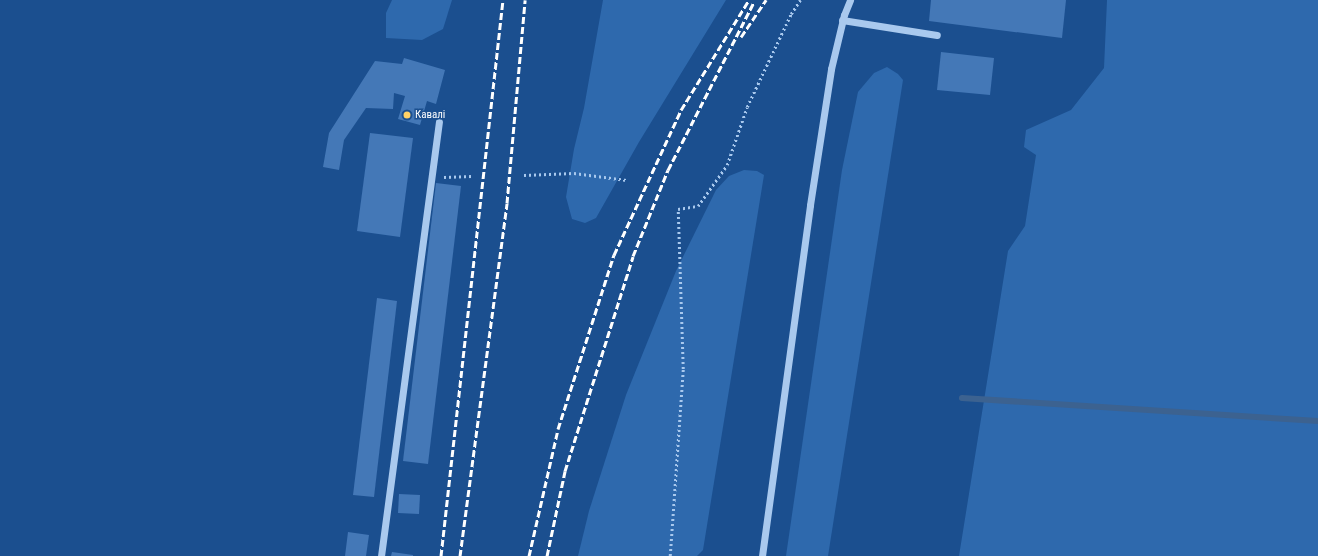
<!DOCTYPE html>
<html>
<head>
<meta charset="utf-8">
<style>
  body { margin:0 }
  #map { position:relative; width:1318px; height:556px; overflow:hidden; background:#1b4f8f; font-family:"Roboto Condensed",sans-serif }
  div>[style] { position:absolute }
  .green>* { inset:0; background:#2e69ad }
  .stream>* { height:6px; margin:-3px; padding:0 3px; transform-origin:3px; border-radius:3px; background:#3c6290 }
  .building>* { inset:0; background:#4478b7 }
  .path>* { height:2.5px; margin-top:-1.25px; transform-origin:0; background:repeating-linear-gradient(90deg,#a9c9ee 0 2px,transparent 0 5px) }
  .minor>* { height:7px; margin:-3.5px; padding:0 3.5px; transform-origin:3.5px; border-radius:3.5px; background:#a9c9ee }
  .rail>* { height:3px; margin-top:-1.5px; transform-origin:0; background:repeating-linear-gradient(90deg,#fff 0 7px,transparent 0 10px) }
  .dots>* { width:11px; height:11px; translate:-50% -50%; box-sizing:border-box; border:2px solid #1b4f8f; border-radius:50% }
  span { translate:-50% -50%; white-space:nowrap; text-align:center; line-height:1.15; -webkit-text-stroke:3px #1b4f8f; paint-order:stroke }
  .poi-label { font-size:11px; color:#fff }
  .left { translate:0 -50%; text-align:left }
</style>
</head>
<body>
<div id="map">
  <div class="green">
    <i style="clip-path:polygon(392px 0,452px 0,443px 29px,422px 40px,386px 38px,386px 13px)"></i>
    <i style="clip-path:polygon(603px 0,726px 0,639px 142px,596px 218px,585px 223px,572px 219px,566px 197px,574px 149px,584px 108px)"></i>
    <i style="clip-path:polygon(1107px 0,1318px 0,1318px 556px,959px 556px,1008px 251px,1025px 226px,1036px 155px,1024px 147px,1026px 130px,1071px 110px,1104px 68px)"></i>
    <i style="clip-path:polygon(887px 67px,898px 74px,903px 80px,828px 556px,786px 556px,842px 170px,858px 92px,874px 73px)"></i>
    <i style="clip-path:polygon(744px 170px,757px 171px,764px 175px,703px 550px,697px 556px,578px 556px,589px 511px,626px 395px,676px 271px,716px 190px,729px 176px)"></i>
  </div>
  <div class="stream">
    <i style="left:962px;top:398px;width:357px;rotate:3.7deg"></i>
  </div>
  <div class="building">
    <i style="clip-path:polygon(931px 0,1066px 0,1062px 38px,929px 21px)"></i>
    <i style="clip-path:polygon(941px 52px,994px 58px,990px 95px,937px 90px)"></i>
    <i style="clip-path:polygon(404px 58px,445px 70px,436px 104px,427px 101px,420px 125px,398px 119px,405px 96px,394px 93px,393px 109px,366px 108px,344px 140px,339px 170px,323px 167px,329px 133px,375px 61px,402px 64px)"></i>
    <i style="clip-path:polygon(370px 133px,413px 138px,400px 237px,357px 231px)"></i>
    <i style="clip-path:polygon(436px 183px,461px 186px,428px 464px,403px 461px)"></i>
    <i style="clip-path:polygon(377px 298px,397px 301px,374px 497px,353px 495px)"></i>
    <i style="clip-path:polygon(399px 494px,420px 495px,419px 514px,398px 513px)"></i>
    <i style="clip-path:polygon(348px 532px,369px 535px,366px 556px,345px 556px)"></i>
    <i style="clip-path:polygon(392px 552px,413px 555px,413px 556px,391px 556px)"></i>
  </div>
  <div class="path">
    <i style="left:524px;top:175px;width:50px;rotate:-2.3deg"></i>
    <i style="left:574px;top:173px;width:53px;rotate:7.5deg"></i>
    <i style="left:444px;top:177px;width:28px;rotate:-2deg"></i>
    <i style="left:670px;top:556px;width:187px;rotate:-86deg"></i>
    <i style="left:683px;top:369px;width:160px;rotate:-91.8deg"></i>
    <i style="left:678px;top:209px;width:20px;rotate:-9deg"></i>
    <i style="left:698px;top:206px;width:50px;rotate:-54.7deg"></i>
    <i style="left:727px;top:165px;width:61px;rotate:-71deg"></i>
    <i style="left:747px;top:107px;width:103px;rotate:-64.7deg"></i>
    <i style="left:791px;top:14px;width:17px;rotate:-57deg"></i>
  </div>
  <div class="minor">
    <i style="left:842px;top:20px;width:96px;rotate:9deg"></i>
    <i style="left:381px;top:556px;width:438px;rotate:-82.4deg"></i>
    <i style="left:762px;top:556px;width:354px;rotate:-82.2deg"></i>
    <i style="left:810px;top:205px;width:138px;rotate:-81.2deg"></i>
    <i style="left:831px;top:69px;width:56px;rotate:-76.5deg"></i>
    <i style="left:844px;top:15px;width:16px;rotate:-68deg"></i>
  </div>
  <div class="rail">
    <i style="left:741px;top:37px;width:45px;rotate:-56deg"></i>
    <i style="left:441px;top:556px;width:559px;rotate:-83.64deg"></i>
    <i style="left:460px;top:556px;width:356px;rotate:-82.4deg"></i>
    <i style="left:507px;top:203px;width:204px;rotate:-84.9deg"></i>
    <i style="left:529px;top:556px;width:130px;rotate:-77.1deg"></i>
    <i style="left:558px;top:429px;width:183px;rotate:-72.2deg"></i>
    <i style="left:614px;top:255px;width:160px;rotate:-65.2deg"></i>
    <i style="left:681px;top:110px;width:129px;rotate:-58.3deg"></i>
    <i style="left:547px;top:556px;width:87px;rotate:-78deg"></i>
    <i style="left:565px;top:471px;width:225px;rotate:-72.4deg"></i>
    <i style="left:633px;top:256px;width:93px;rotate:-67.9deg"></i>
    <i style="left:668px;top:170px;width:189px;rotate:-62.9deg"></i>
  </div>
  <div class="dots">
    <i style="left:407px;top:115px;background:#ffd166"></i>
  </div>
  <div class="poi-label">
    <span class="left" style="left:415px;top:115px">Кавалі</span>
  </div>
</div>
</body>
</html>
